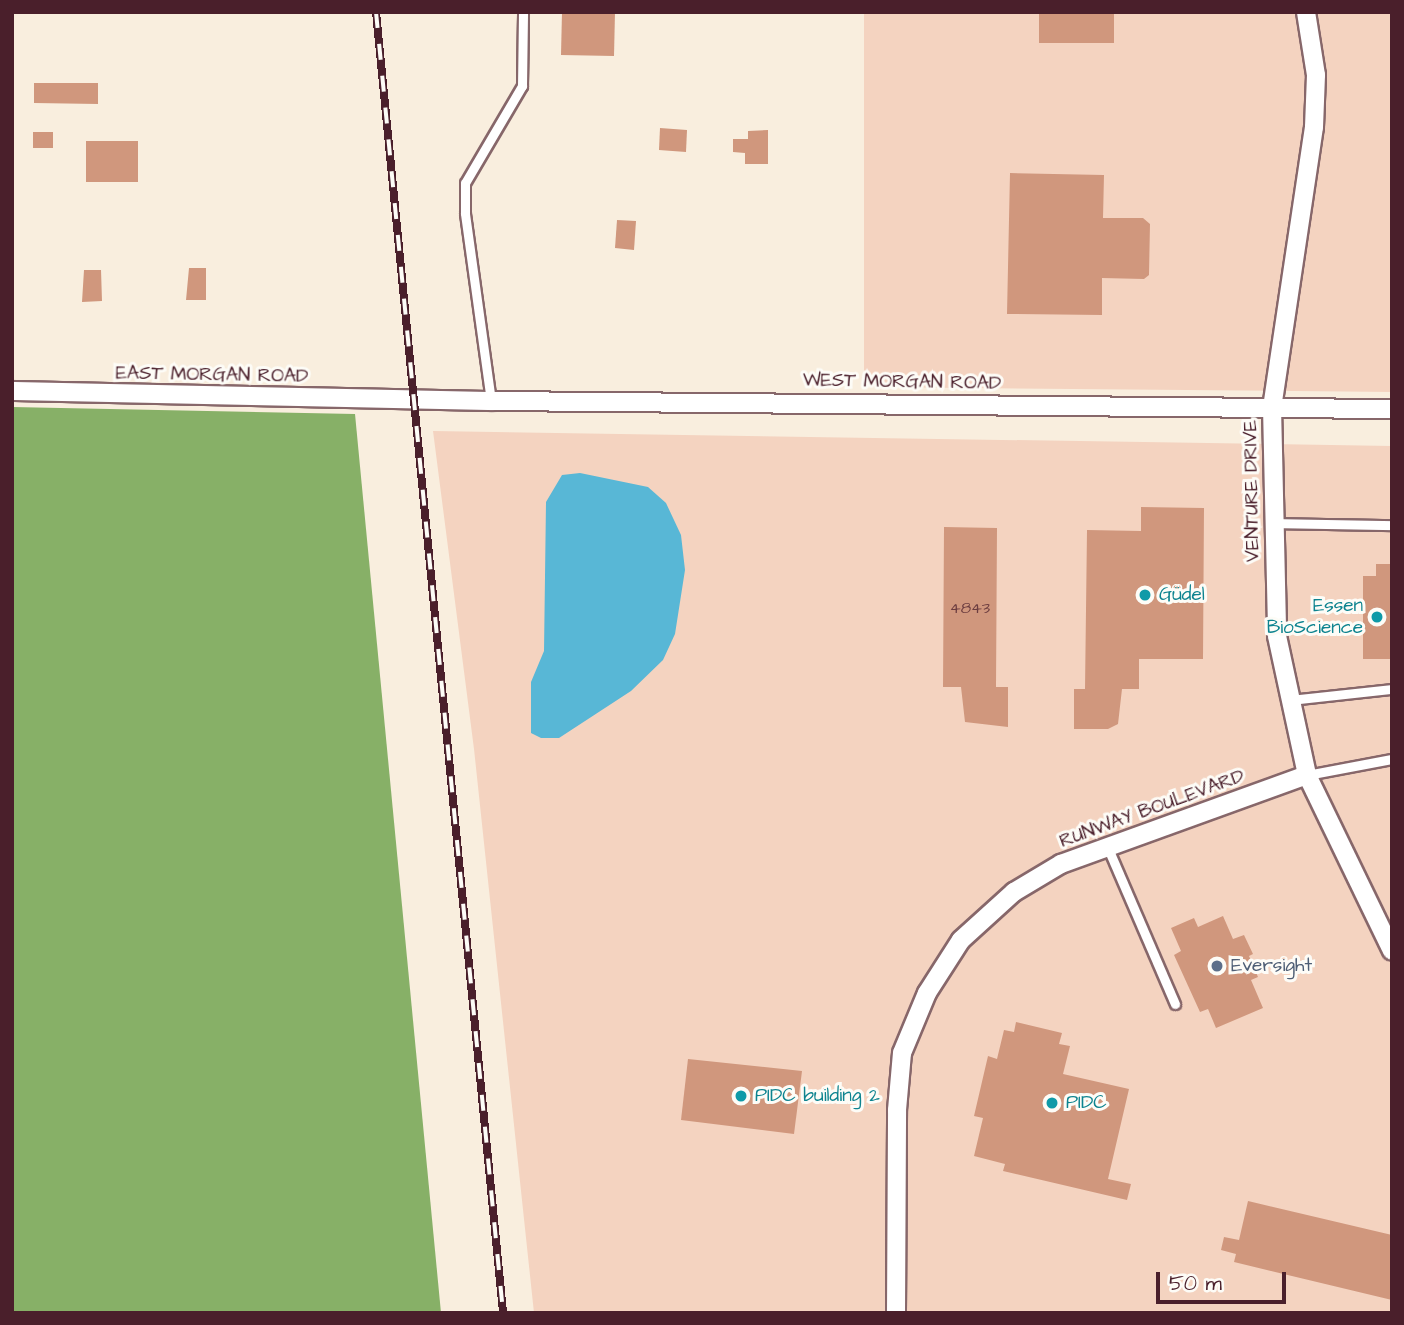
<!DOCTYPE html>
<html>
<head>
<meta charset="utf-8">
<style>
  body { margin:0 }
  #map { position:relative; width:1404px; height:1325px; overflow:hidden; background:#f9eede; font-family:"Architects Daughter",sans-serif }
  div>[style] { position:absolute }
  .built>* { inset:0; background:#f4d3c0 }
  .forest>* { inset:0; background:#87b067 }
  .water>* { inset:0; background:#58b7d6 }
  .building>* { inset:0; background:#d0977d }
  .roads { filter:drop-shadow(2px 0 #87676a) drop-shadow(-2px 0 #87676a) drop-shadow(0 2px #87676a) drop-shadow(0 -2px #87676a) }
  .service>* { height:9px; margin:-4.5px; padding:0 4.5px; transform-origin:4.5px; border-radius:4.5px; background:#fff }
  .minor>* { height:18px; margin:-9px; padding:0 9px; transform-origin:9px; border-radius:9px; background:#fff }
  .rail>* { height:8px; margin-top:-4px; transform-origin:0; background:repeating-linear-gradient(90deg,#fdfcf7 0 16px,#4a1f2b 0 32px); box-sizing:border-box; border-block:2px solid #4a1f2b }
  .dots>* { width:19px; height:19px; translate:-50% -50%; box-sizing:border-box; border:4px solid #fdfcf7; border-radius:50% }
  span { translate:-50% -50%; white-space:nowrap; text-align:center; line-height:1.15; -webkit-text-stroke:6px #fdfcf7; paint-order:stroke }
  .number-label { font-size:16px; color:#6c3d40 }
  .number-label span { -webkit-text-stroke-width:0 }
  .street-label { font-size:19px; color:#4a1f2b }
  .culture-label { font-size:19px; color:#0d838f }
  .left { translate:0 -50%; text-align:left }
  .right { translate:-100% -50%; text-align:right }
  .service-label { font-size:19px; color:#4e5e75 }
  .frame { position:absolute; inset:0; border:14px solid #4a1f2b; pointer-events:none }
  .scale { position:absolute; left:1156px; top:1272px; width:130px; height:32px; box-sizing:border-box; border:4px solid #4a1f2b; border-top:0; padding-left:9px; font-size:21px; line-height:24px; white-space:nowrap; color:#4a1f2b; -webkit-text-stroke:5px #fdfcf7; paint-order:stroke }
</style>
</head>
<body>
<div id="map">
  <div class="built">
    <i style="clip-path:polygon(864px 12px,1392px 12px,1392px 392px,864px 387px)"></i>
    <i style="clip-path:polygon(433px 431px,1392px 446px,1392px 1313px,534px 1313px,474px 749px)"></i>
  </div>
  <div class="forest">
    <i style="clip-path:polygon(12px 407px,355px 414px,441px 1313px,12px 1313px)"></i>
  </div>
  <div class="water">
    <i style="clip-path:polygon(580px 473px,648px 487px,666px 503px,681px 535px,685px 570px,675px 634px,663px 660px,631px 691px,559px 738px,541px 738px,531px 733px,531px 682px,544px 651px,546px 502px,562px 475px)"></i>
  </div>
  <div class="building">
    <i style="clip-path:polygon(562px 12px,615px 12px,614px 56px,561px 55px)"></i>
    <i style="clip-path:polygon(1039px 12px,1114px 12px,1114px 43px,1039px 43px)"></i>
    <i style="clip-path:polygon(34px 83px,98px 83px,98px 104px,34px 103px)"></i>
    <i style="clip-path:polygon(660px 128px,687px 130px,686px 152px,659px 150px)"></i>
    <i style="clip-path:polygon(768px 130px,768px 164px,745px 164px,745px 153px,733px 152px,733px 139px,748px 139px,748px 131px)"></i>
    <i style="clip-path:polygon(33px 132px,53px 132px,53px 148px,33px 148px)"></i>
    <i style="clip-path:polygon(86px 141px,138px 141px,138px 182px,86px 182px)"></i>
    <i style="clip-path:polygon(1010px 173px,1104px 175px,1103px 218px,1143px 218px,1150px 224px,1149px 275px,1144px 279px,1102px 278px,1102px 315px,1007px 314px)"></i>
    <i style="clip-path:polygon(617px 220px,636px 221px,634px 250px,615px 248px)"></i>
    <i style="clip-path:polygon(189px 268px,206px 268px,206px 300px,186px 300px)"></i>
    <i style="clip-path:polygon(84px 270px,101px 270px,102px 301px,82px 302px)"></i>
    <i style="clip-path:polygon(1141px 507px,1204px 508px,1203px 659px,1139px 659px,1139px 689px,1122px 689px,1118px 724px,1108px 729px,1074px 729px,1074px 689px,1085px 689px,1087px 530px,1141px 531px)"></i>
    <i style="clip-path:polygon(944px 527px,997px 528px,996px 687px,1008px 687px,1008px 727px,965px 722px,961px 687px,943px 687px)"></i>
    <i style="clip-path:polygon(1376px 564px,1392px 564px,1392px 659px,1363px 659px,1363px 576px,1376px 576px)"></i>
    <i style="clip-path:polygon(1223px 916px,1233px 939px,1244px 935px,1253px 954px,1249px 956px,1258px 977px,1251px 980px,1263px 1008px,1216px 1028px,1208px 1009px,1200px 1012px,1174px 955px,1181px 951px,1171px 928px,1194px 918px,1198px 927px)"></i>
    <i style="clip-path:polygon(1016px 1022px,1062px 1033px,1059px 1044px,1070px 1046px,1063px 1074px,1129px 1089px,1108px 1179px,1131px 1184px,1127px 1200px,1003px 1171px,1005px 1164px,974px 1156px,983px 1118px,974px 1116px,988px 1056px,997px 1059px,1004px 1030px,1014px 1032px)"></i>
    <i style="clip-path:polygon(688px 1059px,802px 1071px,794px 1134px,681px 1120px)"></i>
    <i style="clip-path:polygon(1248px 1201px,1392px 1235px,1392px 1300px,1234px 1262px,1236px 1254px,1221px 1250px,1224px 1237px,1239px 1240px)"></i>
  </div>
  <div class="roads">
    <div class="service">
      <i style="left:491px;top:401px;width:190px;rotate:-97.9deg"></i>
      <i style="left:465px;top:213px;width:30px;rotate:-90deg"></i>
      <i style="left:465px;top:183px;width:113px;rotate:-59.6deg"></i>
      <i style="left:522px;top:86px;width:74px;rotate:-89.2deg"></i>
      <i style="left:1274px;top:523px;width:118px;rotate:1deg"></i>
      <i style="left:1290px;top:700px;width:103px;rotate:-6.2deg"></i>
      <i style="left:1307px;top:775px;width:86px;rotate:-10.7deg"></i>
      <i style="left:1107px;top:846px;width:172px;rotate:66.7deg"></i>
    </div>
    <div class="minor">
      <i style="left:1306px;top:12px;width:64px;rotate:81deg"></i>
      <i style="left:1316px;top:75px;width:52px;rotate:92.2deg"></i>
      <i style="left:1314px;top:127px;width:283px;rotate:98.5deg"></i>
      <i style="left:1272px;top:407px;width:229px;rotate:88.7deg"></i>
      <i style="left:1277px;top:636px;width:142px;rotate:77.8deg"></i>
      <i style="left:1307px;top:775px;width:195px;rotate:64.2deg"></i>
      <i style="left:12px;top:391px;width:479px;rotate:1.2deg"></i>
      <i style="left:491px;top:401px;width:901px;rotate:0.51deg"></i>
      <i style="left:896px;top:1313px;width:203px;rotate:-89.7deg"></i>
      <i style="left:897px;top:1110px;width:57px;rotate:-85deg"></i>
      <i style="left:902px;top:1053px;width:65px;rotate:-67.4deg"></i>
      <i style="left:927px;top:993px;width:63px;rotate:-57.3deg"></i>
      <i style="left:961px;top:940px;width:72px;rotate:-42.2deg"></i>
      <i style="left:1014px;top:892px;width:55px;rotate:-30.8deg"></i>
      <i style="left:1061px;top:864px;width:262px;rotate:-19.9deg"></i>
    </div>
  </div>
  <div class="rail">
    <i style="left:376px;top:12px;width:1307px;rotate:84.42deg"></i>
  </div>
  <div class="dots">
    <i style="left:1145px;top:595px;background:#0f9aa8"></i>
    <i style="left:1377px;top:617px;background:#0f9aa8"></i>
    <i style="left:1217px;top:966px;background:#5c6f8a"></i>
    <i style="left:741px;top:1096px;background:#0f9aa8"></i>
    <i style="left:1052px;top:1103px;background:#0f9aa8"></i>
  </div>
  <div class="number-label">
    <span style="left:970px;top:608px">4843</span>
  </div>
  <div class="street-label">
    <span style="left:212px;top:375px;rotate:1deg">EAST MORGAN ROAD</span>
    <span style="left:902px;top:382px;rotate:1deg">WEST MORGAN ROAD</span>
    <span style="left:1252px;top:491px;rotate:-91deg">VENTURE DRIVE</span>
    <span style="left:1152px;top:809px;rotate:-20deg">RUNWAY BOULEVARD</span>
  </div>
  <div class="culture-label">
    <span class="left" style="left:1159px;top:595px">Güdel</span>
    <span class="right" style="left:1363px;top:617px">Essen<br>BioScience</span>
    <span class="left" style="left:755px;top:1096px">PIDC building 2</span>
    <span class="left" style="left:1066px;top:1103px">PIDC</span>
  </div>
  <div class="service-label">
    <span class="left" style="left:1231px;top:966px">Eversight</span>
  </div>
  <div class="frame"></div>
  <div class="scale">50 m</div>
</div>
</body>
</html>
